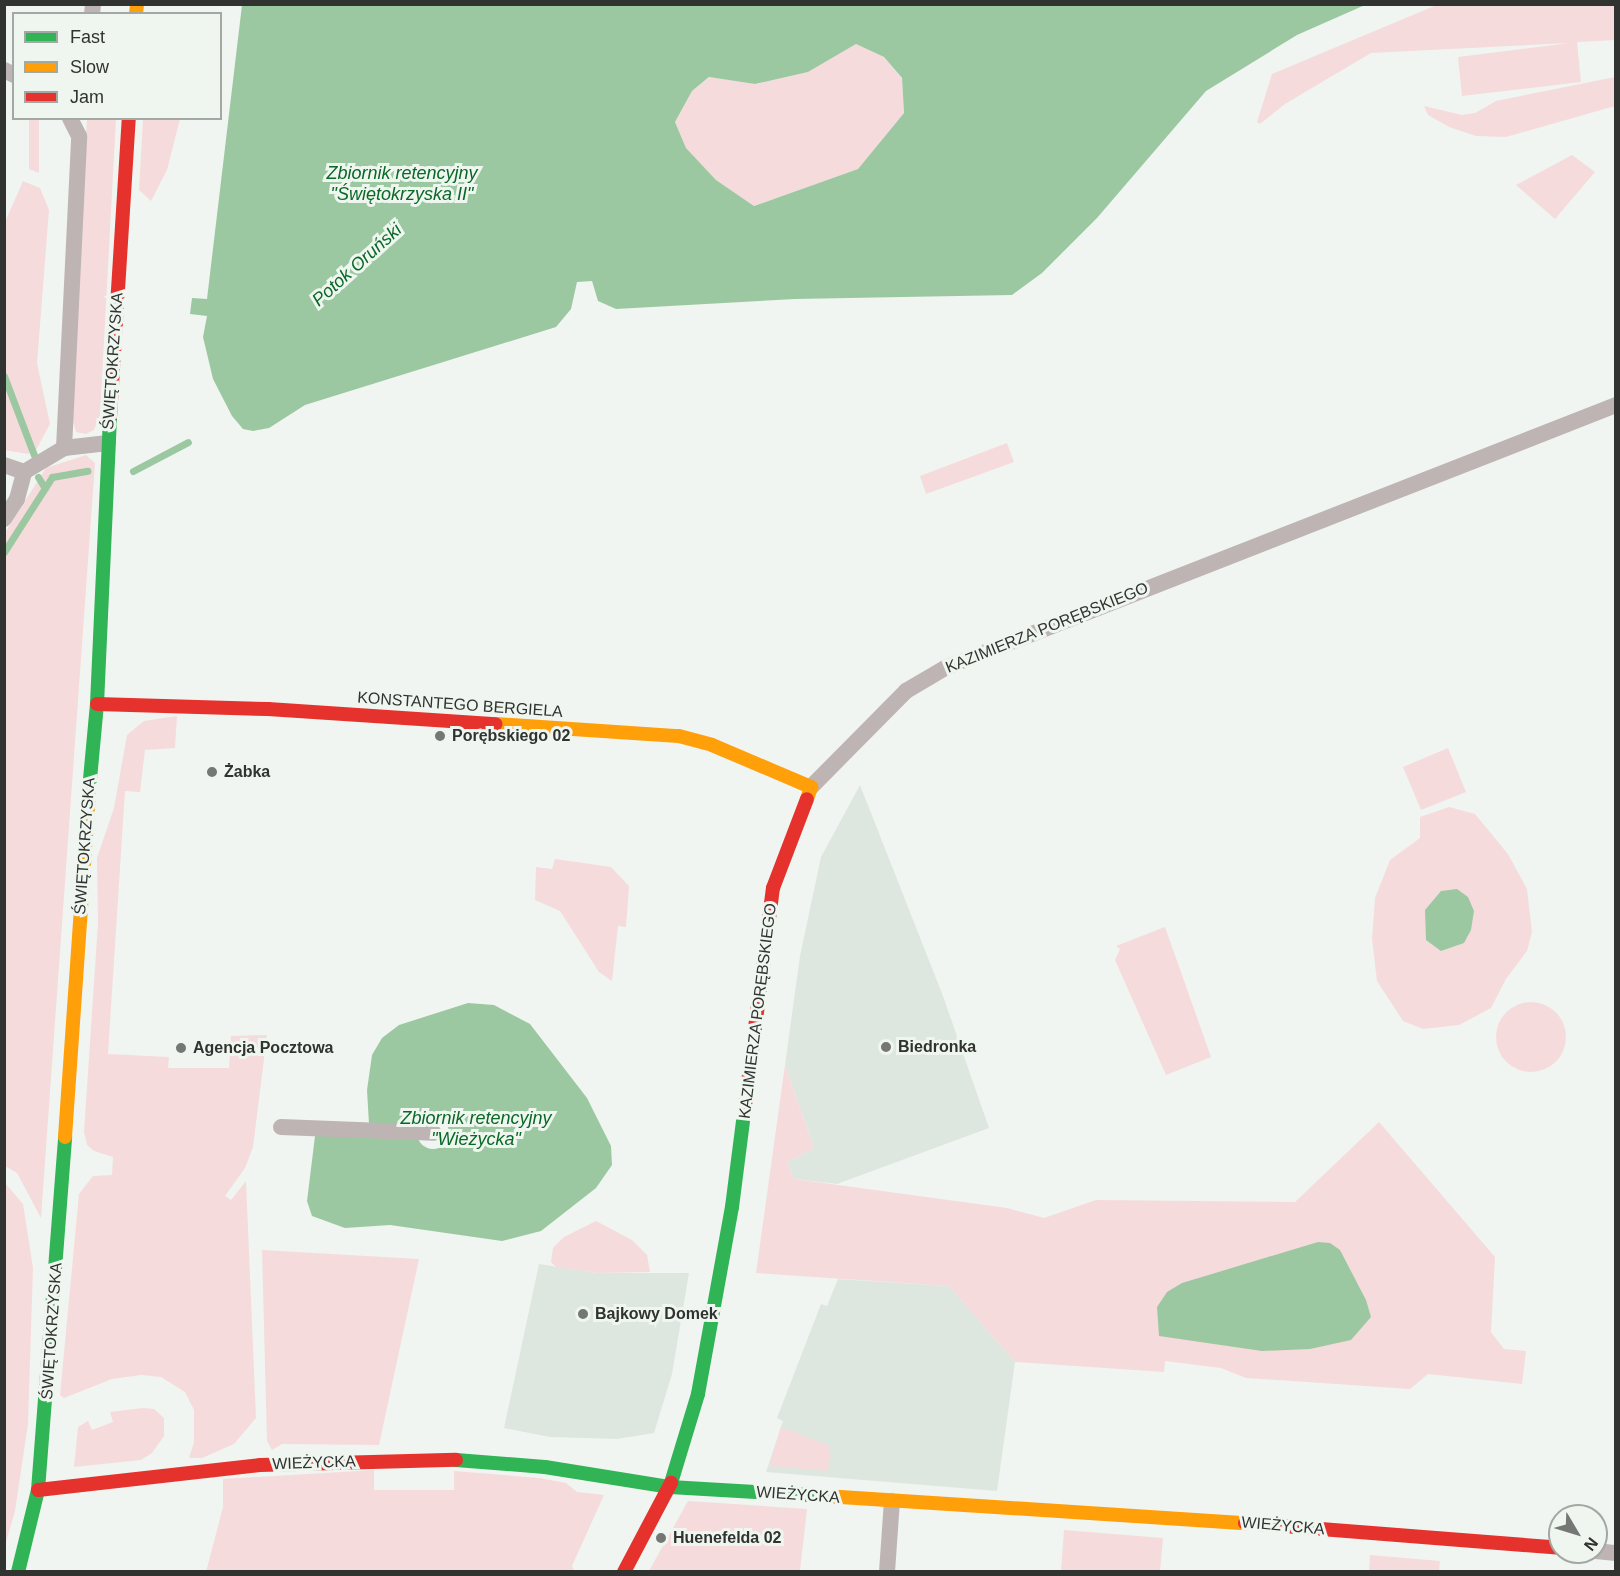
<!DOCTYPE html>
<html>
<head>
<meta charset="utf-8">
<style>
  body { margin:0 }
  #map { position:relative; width:1620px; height:1576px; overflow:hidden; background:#f0f5f1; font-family:Helvetica,sans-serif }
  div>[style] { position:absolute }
  .built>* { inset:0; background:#dee7df }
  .green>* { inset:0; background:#f6dbdc }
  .round { border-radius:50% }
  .water>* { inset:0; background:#9cc8a1 }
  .pier>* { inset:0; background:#f0f5f1 }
  .stream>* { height:7px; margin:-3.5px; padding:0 3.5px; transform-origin:3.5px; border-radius:3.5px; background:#9cc8a1 }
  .street>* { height:16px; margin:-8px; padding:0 8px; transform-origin:8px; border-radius:8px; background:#beb4b4 }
  .fast>* { height:14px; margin:-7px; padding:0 7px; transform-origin:7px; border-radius:7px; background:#30b455 }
  .slow>* { height:14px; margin:-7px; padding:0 7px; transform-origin:7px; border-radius:7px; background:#ff9f0a }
  .jam>* { height:14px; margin:-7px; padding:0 7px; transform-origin:7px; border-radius:7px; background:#e5322d }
  .dots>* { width:16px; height:16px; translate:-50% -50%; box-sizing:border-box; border:3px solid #eff6f0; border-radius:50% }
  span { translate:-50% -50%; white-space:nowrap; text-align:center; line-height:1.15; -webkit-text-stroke:6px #eff6f0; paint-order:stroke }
  .street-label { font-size:16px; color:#313331 }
  .poi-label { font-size:16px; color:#313331; font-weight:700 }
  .left { translate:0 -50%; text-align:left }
  .water-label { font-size:18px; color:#096826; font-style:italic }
  .frame { position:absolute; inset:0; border:6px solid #313331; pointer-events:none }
  .legend { position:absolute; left:12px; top:12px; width:210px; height:108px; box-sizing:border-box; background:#eff6f0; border:2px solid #a3a8a4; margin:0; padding:8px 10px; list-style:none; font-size:18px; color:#313331 }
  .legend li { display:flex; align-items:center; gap:12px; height:30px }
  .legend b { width:30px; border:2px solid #a3a8a4 }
  .north { position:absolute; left:1548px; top:1504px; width:60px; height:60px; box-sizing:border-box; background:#eff6f0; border:2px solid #a3a8a4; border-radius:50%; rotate:128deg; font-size:16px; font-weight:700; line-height:24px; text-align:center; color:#313331 }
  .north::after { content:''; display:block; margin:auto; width:21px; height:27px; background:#747774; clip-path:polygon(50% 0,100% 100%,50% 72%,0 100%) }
</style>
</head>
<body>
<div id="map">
  <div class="built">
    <i style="clip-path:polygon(860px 785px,943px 996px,989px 1128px,837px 1184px,794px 1179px,787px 1162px,814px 1148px,785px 1065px,800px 956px,821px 857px)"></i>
    <i style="clip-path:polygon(539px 1264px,597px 1273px,689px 1273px,672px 1374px,654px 1433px,617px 1439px,550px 1437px,504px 1428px)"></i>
    <i style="clip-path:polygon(838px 1279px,949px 1286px,1015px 1362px,997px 1491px,766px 1472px,783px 1421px,777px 1418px,821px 1304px,827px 1306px)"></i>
  </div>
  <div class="green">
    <i style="clip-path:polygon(1439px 4px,1615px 5px,1615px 40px,1577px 42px,1581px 82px,1462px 96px,1458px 57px,1570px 43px,1371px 53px,1285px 104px,1260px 124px,1257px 122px,1272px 74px)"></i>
    <i style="clip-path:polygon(856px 44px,884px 57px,902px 79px,904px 113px,858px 169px,754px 206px,716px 180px,686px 148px,675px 122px,692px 91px,710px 77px,756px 84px,808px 72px)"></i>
    <i style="clip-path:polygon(1615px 77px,1615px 106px,1506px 137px,1476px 136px,1449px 127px,1428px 115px,1424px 106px,1462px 115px,1475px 113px,1496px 101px)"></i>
    <i style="clip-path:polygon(29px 119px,39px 119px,39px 173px,29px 169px)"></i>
    <i style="clip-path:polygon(87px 119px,116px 119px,100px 415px,94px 430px,86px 434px,76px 432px,71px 415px)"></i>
    <i style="clip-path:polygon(143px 119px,180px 119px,167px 170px,151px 201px,139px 190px)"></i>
    <i style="clip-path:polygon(1572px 155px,1595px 172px,1555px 219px,1516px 185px)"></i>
    <i style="clip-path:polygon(23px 181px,40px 188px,49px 210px,37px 363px,50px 424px,36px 450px,28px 454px,4px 450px,5px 222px)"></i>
    <i style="clip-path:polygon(1007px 443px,1014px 462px,926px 494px,920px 476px)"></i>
    <i style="clip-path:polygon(86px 455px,95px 463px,41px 1218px,17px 1173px,5px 1166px,4px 534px,46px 468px)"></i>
    <i style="clip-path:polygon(177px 716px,175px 748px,145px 750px,140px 792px,125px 791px,108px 1054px,169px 1057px,168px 1068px,229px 1068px,231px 1036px,267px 1035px,253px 1147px,245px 1168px,225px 1196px,231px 1200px,246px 1181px,256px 1418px,234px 1444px,202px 1458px,189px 1458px,194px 1442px,194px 1410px,185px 1392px,161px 1377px,141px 1375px,112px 1379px,64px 1398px,60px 1395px,79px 1194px,93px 1176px,112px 1175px,113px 1157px,94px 1151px,87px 1145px,84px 1132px,98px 923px,97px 858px,114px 808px,127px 735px,144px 721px)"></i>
    <i style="clip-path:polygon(1448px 748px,1466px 792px,1421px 810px,1403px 767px)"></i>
    <i style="clip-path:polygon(1449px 807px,1475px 814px,1508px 854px,1527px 889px,1532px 932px,1527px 951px,1506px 979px,1491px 1008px,1459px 1025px,1423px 1029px,1403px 1021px,1377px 981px,1372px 939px,1375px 898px,1390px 860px,1420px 838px,1420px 817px)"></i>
    <i style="clip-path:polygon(555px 859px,611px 867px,629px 886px,626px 927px,618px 926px,612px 981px,599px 972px,560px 911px,535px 900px,536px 867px,552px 869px)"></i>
    <i style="clip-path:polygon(1165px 927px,1211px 1057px,1166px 1075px,1115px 960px,1120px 949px,1116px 946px)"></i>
    <i class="round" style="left:1496px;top:1002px;width:70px;height:70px"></i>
    <i style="clip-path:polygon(785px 1065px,814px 1148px,787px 1162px,794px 1179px,1007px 1208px,1044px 1218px,1096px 1200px,1295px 1202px,1379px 1122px,1495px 1257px,1491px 1332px,1504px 1349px,1526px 1351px,1522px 1384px,1428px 1374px,1410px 1389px,1246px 1378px,1221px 1368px,1165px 1361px,1164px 1372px,1015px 1362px,949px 1286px,756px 1273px)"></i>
    <i style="clip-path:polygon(5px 1183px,23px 1204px,33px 1268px,28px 1424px,15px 1511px,5px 1546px)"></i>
    <i style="clip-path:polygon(596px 1221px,632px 1240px,647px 1255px,650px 1272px,597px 1273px,556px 1267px,551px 1262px,553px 1248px,564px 1237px)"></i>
    <i style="clip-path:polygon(262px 1250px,419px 1259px,379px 1445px,282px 1444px,272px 1450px,267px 1441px)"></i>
    <i style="clip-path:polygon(143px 1408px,154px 1409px,164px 1418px,164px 1436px,152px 1453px,141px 1460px,74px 1467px,78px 1427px,88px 1421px,92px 1430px,113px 1422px,110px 1412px)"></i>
    <i style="clip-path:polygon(781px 1427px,830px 1446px,828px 1471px,769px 1466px)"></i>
    <i style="clip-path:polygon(374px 1470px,374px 1490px,454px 1490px,454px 1471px,539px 1478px,566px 1483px,577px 1492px,604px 1495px,572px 1566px,574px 1571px,206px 1572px,223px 1507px,223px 1479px)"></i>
    <i style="clip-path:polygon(688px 1501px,807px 1509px,800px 1571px,649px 1571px)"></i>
    <i style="clip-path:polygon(1064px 1530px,1163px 1538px,1160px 1571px,1061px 1571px)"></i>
    <i style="clip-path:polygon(1370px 1555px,1440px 1561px,1439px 1571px,1369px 1571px)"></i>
  </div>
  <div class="water">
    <i style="clip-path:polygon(evenodd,242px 5px,242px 4px,1365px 5px,1297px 35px,1206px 91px,1097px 218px,1042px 273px,1012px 295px,795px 299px,616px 309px,598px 301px,592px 281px,577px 282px,571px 309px,556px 327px,305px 405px,269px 428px,253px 431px,243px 429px,232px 416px,213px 379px,203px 337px,207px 316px,190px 314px,192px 298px,207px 299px,242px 5px,856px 44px,884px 57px,902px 78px,904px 113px,858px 169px,754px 206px,716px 180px,686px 148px,675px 122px,692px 91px,709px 77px,755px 84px,808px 72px,856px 44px)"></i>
    <i style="clip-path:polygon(1457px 889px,1468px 897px,1474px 911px,1471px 930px,1464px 943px,1441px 951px,1426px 940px,1425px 910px,1441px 891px)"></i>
    <i style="clip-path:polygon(468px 1003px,494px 1005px,530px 1024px,587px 1098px,611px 1146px,612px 1165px,596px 1188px,541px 1231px,502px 1241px,390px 1225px,345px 1228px,312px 1216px,307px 1201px,315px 1136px,369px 1124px,367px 1090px,372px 1055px,382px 1038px,399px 1025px)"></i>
    <i style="clip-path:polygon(1318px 1242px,1330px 1243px,1340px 1250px,1366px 1300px,1371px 1317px,1351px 1340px,1310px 1349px,1262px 1351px,1159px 1336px,1157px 1307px,1167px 1292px,1182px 1283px)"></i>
  </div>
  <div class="pier">
    <i class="round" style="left:417px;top:1117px;width:32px;height:32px"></i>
  </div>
  <div class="stream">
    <i style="left:4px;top:376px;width:85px;rotate:69.2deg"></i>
    <i style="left:133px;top:471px;width:62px;rotate:-27.8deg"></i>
    <i style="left:38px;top:477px;width:13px;rotate:58deg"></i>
    <i style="left:4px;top:552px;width:89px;rotate:-57.4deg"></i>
    <i style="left:52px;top:477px;width:36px;rotate:-10deg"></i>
  </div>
  <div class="street">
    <i style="left:92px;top:14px;width:10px;rotate:-84deg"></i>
    <i style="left:4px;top:70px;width:11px;rotate:27deg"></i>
    <i style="left:64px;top:448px;width:312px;rotate:-87.2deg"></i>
    <i style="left:79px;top:136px;width:20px;rotate:-117deg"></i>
    <i style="left:4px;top:465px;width:21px;rotate:19deg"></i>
    <i style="left:24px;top:472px;width:47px;rotate:-31deg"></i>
    <i style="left:64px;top:448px;width:44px;rotate:-6.5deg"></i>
    <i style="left:4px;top:519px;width:24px;rotate:-57deg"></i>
    <i style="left:17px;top:499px;width:28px;rotate:-75deg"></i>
    <i style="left:811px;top:787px;width:135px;rotate:-45.3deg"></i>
    <i style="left:906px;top:691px;width:45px;rotate:-30.5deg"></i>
    <i style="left:945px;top:668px;width:721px;rotate:-21.4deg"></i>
    <i style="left:281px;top:1127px;width:153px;rotate:2.2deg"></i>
    <i style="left:1596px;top:1551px;width:20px;rotate:6deg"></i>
    <i style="left:887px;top:1572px;width:71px;rotate:-86deg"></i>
  </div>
  <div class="fast">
    <i style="left:89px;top:790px;width:86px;rotate:-84.7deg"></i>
    <i style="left:97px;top:704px;width:287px;rotate:-87.4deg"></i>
    <i style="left:456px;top:1460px;width:89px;rotate:4.5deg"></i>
    <i style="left:545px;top:1467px;width:127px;rotate:9.1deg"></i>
    <i style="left:670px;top:1487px;width:155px;rotate:3.3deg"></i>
    <i style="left:671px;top:1483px;width:93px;rotate:-73.1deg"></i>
    <i style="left:698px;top:1394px;width:190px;rotate:-79.7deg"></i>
    <i style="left:732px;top:1207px;width:102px;rotate:-82.7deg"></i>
    <i style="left:18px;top:1572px;width:84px;rotate:-76.3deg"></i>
    <i style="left:38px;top:1490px;width:354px;rotate:-85.6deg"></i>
  </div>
  <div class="slow">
    <i style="left:136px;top:14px;width:10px;rotate:-84deg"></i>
    <i style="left:496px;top:724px;width:183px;rotate:3.8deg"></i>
    <i style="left:679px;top:736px;width:34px;rotate:15deg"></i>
    <i style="left:712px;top:745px;width:108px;rotate:23deg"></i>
    <i style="left:811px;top:787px;width:13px;rotate:108deg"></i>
    <i style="left:65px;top:1137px;width:348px;rotate:-86deg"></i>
    <i style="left:825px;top:1496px;width:421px;rotate:3.7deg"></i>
  </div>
  <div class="jam">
    <i style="left:110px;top:417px;width:300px;rotate:-86.4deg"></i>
    <i style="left:97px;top:704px;width:171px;rotate:1.7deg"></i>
    <i style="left:268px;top:709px;width:228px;rotate:3.8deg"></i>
    <i style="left:745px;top:1106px;width:220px;rotate:-82.7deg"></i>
    <i style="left:773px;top:888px;width:95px;rotate:-69.1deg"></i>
    <i style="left:38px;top:1490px;width:223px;rotate:-6.4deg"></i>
    <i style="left:260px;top:1465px;width:196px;rotate:-1.5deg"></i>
    <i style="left:1245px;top:1523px;width:316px;rotate:4.5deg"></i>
    <i style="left:624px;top:1572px;width:101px;rotate:-62.2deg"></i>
  </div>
  <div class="dots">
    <i style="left:440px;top:736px;background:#747774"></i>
    <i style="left:212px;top:772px;background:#747774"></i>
    <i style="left:886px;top:1047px;background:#747774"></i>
    <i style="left:181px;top:1048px;background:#747774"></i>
    <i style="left:583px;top:1314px;background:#747774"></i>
    <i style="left:661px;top:1538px;background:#747774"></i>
  </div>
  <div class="street-label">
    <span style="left:113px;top:361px;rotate:-86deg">ŚWIĘTOKRZYSKA</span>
    <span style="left:1047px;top:628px;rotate:-22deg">KAZIMIERZA PORĘBSKIEGO</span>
    <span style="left:460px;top:705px;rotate:4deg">KONSTANTEGO BERGIELA</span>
    <span style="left:85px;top:846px;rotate:-86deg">ŚWIĘTOKRZYSKA</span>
    <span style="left:758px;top:1011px;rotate:-83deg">KAZIMIERZA PORĘBSKIEGO</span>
    <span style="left:52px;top:1331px;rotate:-86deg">ŚWIĘTOKRZYSKA</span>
    <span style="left:314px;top:1463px;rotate:-2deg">WIEŻYCKA</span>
    <span style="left:798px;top:1495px;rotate:4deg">WIEŻYCKA</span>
    <span style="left:1283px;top:1526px;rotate:5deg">WIEŻYCKA</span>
  </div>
  <div class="poi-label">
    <span class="left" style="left:452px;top:736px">Porębskiego 02</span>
    <span class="left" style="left:224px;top:772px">Żabka</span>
    <span class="left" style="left:898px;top:1047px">Biedronka</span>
    <span class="left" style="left:193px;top:1048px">Agencja Pocztowa</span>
    <span class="left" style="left:595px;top:1314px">Bajkowy Domek</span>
    <span class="left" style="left:673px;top:1538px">Huenefelda 02</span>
  </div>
  <div class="water-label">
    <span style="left:402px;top:184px">Zbiornik retencyjny<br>"Świętokrzyska II"</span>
    <span style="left:357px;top:265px;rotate:-42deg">Potok Oruński</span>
    <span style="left:476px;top:1129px">Zbiornik retencyjny<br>"Wieżycka"</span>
  </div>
  <div class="frame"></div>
  <ul class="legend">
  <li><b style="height:8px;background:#30b455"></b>Fast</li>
  <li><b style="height:8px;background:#ff9f0a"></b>Slow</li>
  <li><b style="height:8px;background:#e5322d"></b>Jam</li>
  </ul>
  <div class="north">N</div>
</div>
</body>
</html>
